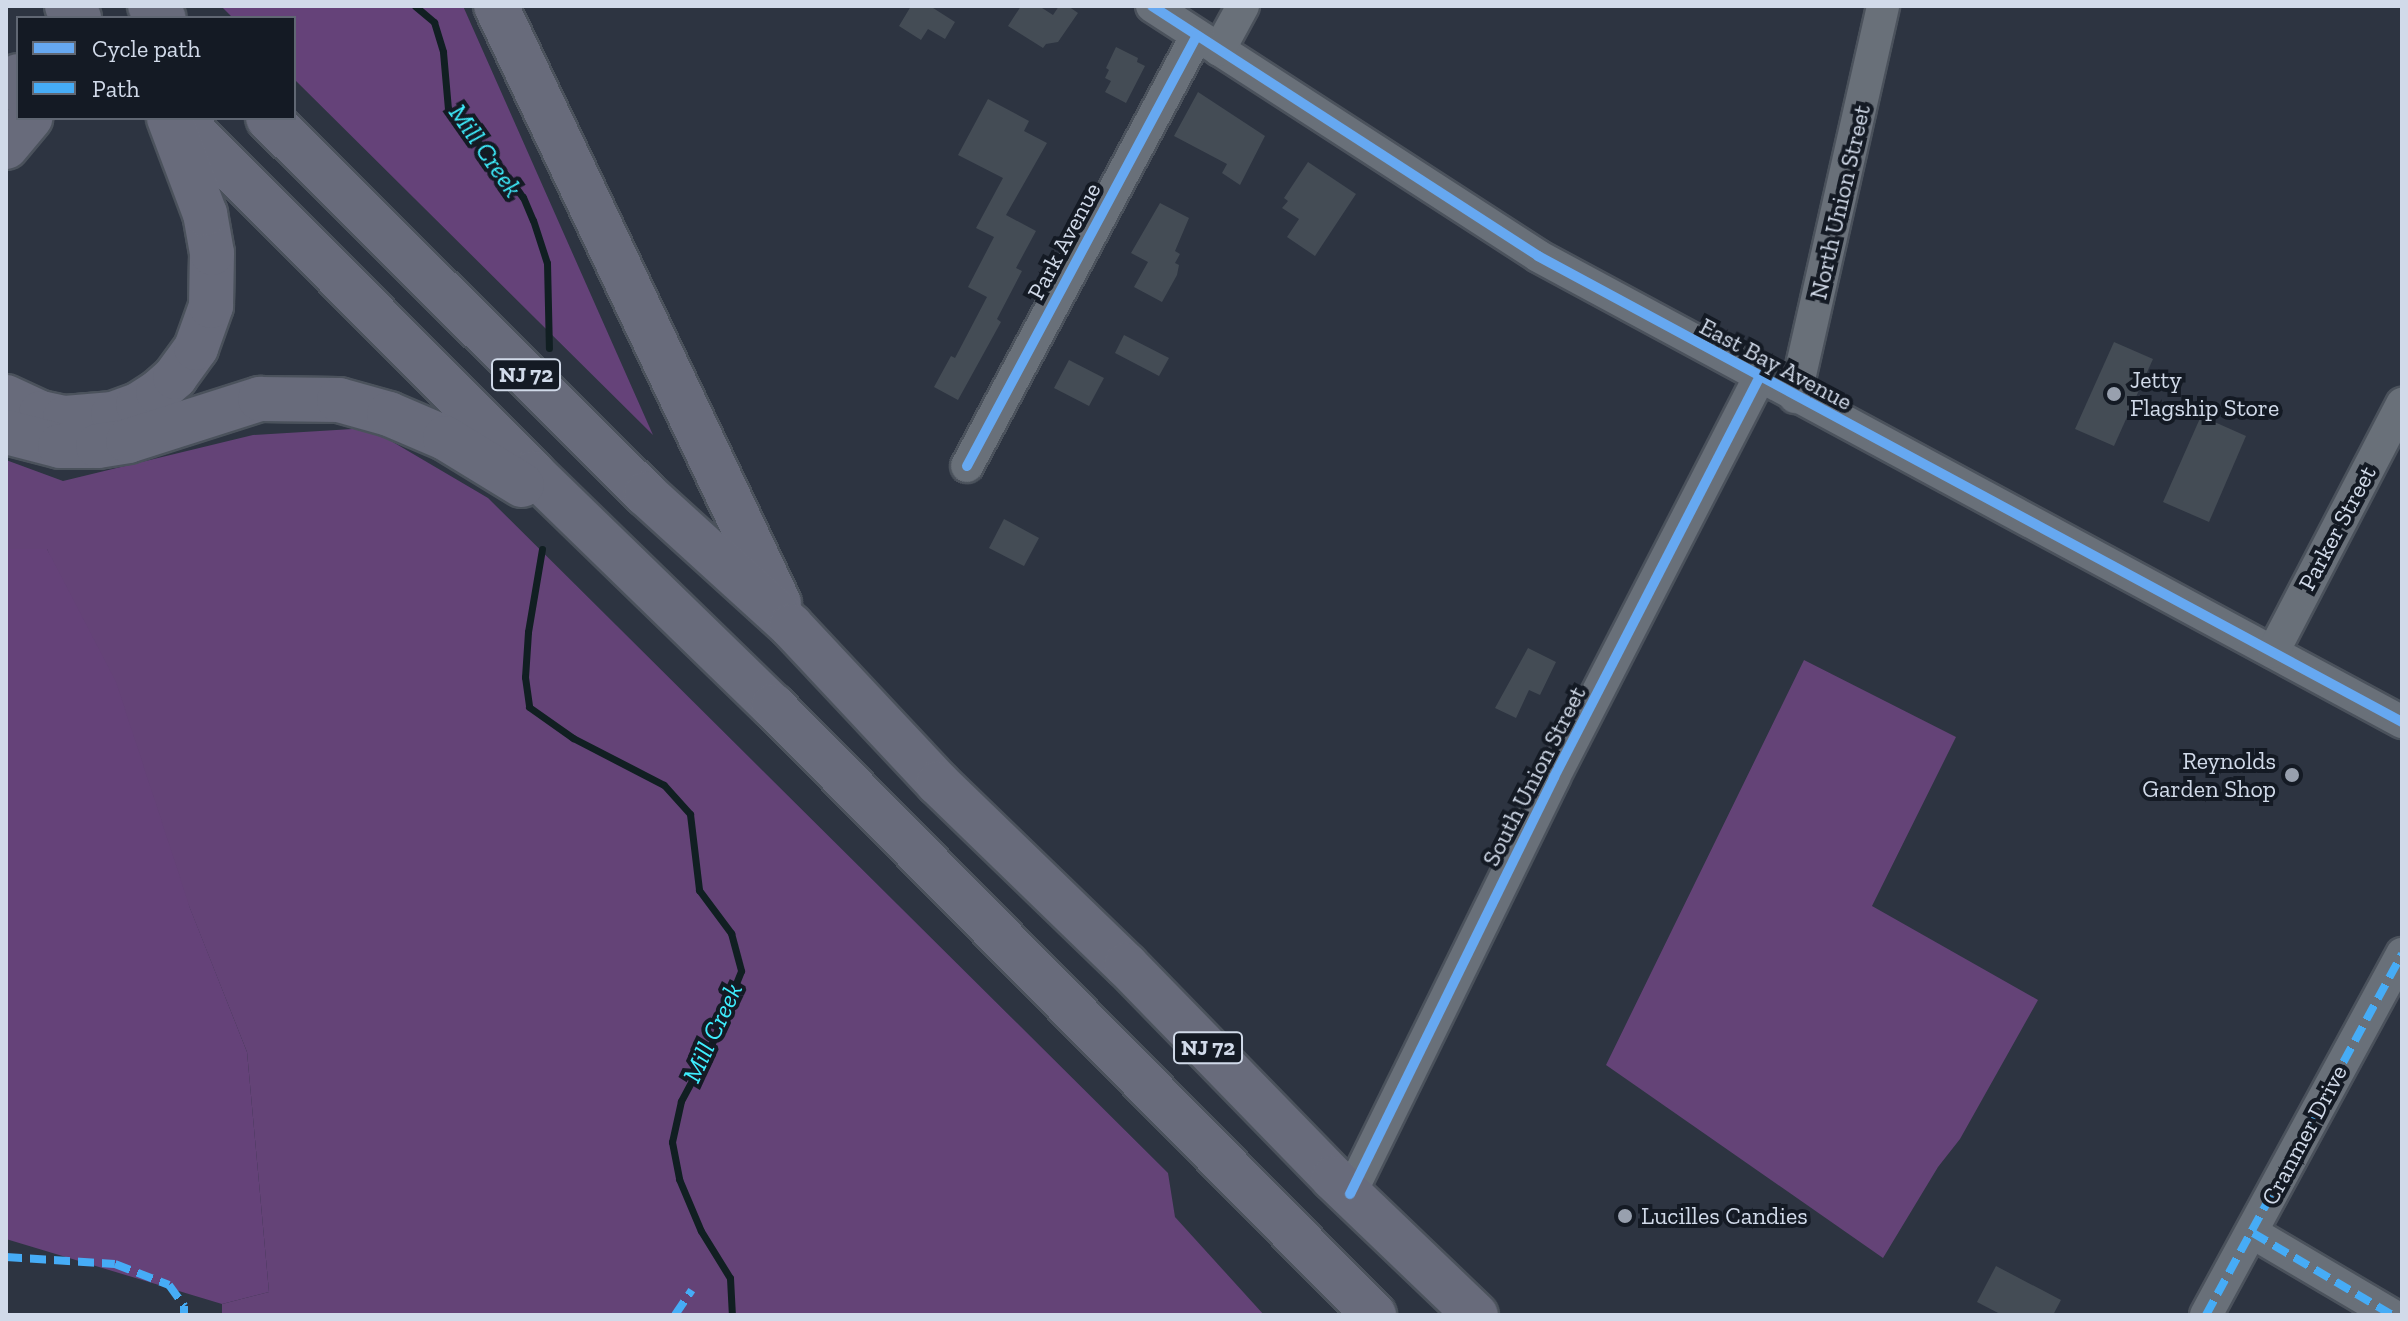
<!DOCTYPE html>
<html>
<head>
<meta charset="utf-8">
<style>
  body { margin:0 }
  #map { position:relative; width:2408px; height:1321px; overflow:hidden; background:#2d3441; font-family:"Zilla Slab",serif }
  div>[style] { position:absolute }
  .green>* { inset:0; background:#644377 }
  .forest>* { inset:0; background:#654279 }
  .stream>* { height:7px; margin:-3.5px; padding:0 3.5px; transform-origin:3.5px; border-radius:3.5px; background:#111f22 }
  .building>* { inset:0; background:#444c55 }
  .roads { filter:drop-shadow(2px 0 #4b525c) drop-shadow(-2px 0 #4b525c) drop-shadow(0 2px #4b525c) drop-shadow(0 -2px #4b525c) }
  .minor>* { height:32px; margin:-16px; padding:0 16px; transform-origin:16px; border-radius:16px; background:#697079 }
  .highway>* { height:44px; margin:-22px; padding:0 22px; transform-origin:22px; border-radius:22px; background:#686b7b }
  .bridges { filter:drop-shadow(2px 0 #4b525c) drop-shadow(-2px 0 #4b525c) drop-shadow(0 2px #4b525c) drop-shadow(0 -2px #4b525c) }
  .highway-bridge>* { height:44px; margin:-22px; padding:0 22px; transform-origin:22px; border-radius:22px; background:#686b7b }
  .quiet>* { height:8px; margin-top:-4px; transform-origin:0; background:repeating-linear-gradient(90deg,#46acf6 0 16px,transparent 0 24px) }
  .cycleway>* { height:10px; margin:-5px; padding:0 5px; transform-origin:5px; border-radius:5px; background:#66a8f1 }
  .dots>* { width:22px; height:22px; translate:-50% -50%; box-sizing:border-box; border:4px solid #141a24; border-radius:50% }
  span { translate:-50% -50%; white-space:nowrap; text-align:center; line-height:1.15; -webkit-text-stroke:8px #141a24; paint-order:stroke }
  .shield-label span { padding:2px 6px; background:#141a24; border:2px solid; border-radius:6px; -webkit-text-stroke-width:0 }
  .shield-label { font-size:22px; color:#d1dae9; font-weight:700 }
  .street-label { font-size:24px; color:#d1dae9 }
  .poi-label { font-size:24px; color:#d1dae9 }
  .left { translate:0 -50%; text-align:left }
  .right { translate:-100% -50%; text-align:right }
  .water-label { font-size:26px; color:#3eeefe; font-style:italic }
  .frame { position:absolute; inset:0; border:8px solid #d1dae9; pointer-events:none }
  .legend { position:absolute; left:16px; top:16px; width:280px; height:104px; box-sizing:border-box; background:#141a24; border:2px solid #606773; margin:0; padding:10px 14px; list-style:none; font-size:24px; color:#d1dae9 }
  .legend li { display:flex; align-items:center; gap:16px; height:40px }
  .legend b { width:40px; border:2px solid #606773 }
</style>
</head>
<body>
<div id="map">
  <div class="green">
    <i style="clip-path:polygon(369px 428px,488px 498px,1168px 1173px,1175px 1217px,1264px 1315px,222px 1315px,222px 1304px,269px 1292px,247px 1052px,47px 549px,6px 549px,6px 460px,63px 481px,253px 435px)"></i>
    <i style="clip-path:polygon(1804px 660px,1956px 737px,1872px 906px,2038px 1000px,1960px 1139px,1938px 1167px,1883px 1258px,1606px 1065px)"></i>
  </div>
  <div class="forest">
    <i style="clip-path:polygon(221px 6px,463px 6px,653px 435px,294px 79px,294px 18px,233px 18px)"></i>
    <i style="clip-path:polygon(6px 549px,47px 549px,116px 682px,190px 908px,247px 1052px,269px 1292px,222px 1304px,6px 1239px)"></i>
  </div>
  <div class="stream">
    <i style="left:415px;top:6px;width:25px;rotate:40deg"></i>
    <i style="left:434px;top:22px;width:31px;rotate:73deg"></i>
    <i style="left:443px;top:52px;width:57px;rotate:85deg"></i>
    <i style="left:448px;top:109px;width:78px;rotate:48.1deg"></i>
    <i style="left:500px;top:167px;width:38px;rotate:53deg"></i>
    <i style="left:523px;top:197px;width:25px;rotate:67deg"></i>
    <i style="left:533px;top:220px;width:45px;rotate:72deg"></i>
    <i style="left:547px;top:263px;width:85px;rotate:88.7deg"></i>
    <i style="left:542px;top:549px;width:84px;rotate:99.6deg"></i>
    <i style="left:528px;top:632px;width:45px;rotate:93.8deg"></i>
    <i style="left:525px;top:677px;width:30px;rotate:82deg"></i>
    <i style="left:529px;top:707px;width:54px;rotate:35.2deg"></i>
    <i style="left:573px;top:738px;width:102px;rotate:27.3deg"></i>
    <i style="left:664px;top:785px;width:39px;rotate:48deg"></i>
    <i style="left:690px;top:814px;width:77px;rotate:83.2deg"></i>
    <i style="left:699px;top:890px;width:54px;rotate:53.3deg"></i>
    <i style="left:731px;top:933px;width:39px;rotate:75deg"></i>
    <i style="left:741px;top:971px;width:78px;rotate:111.9deg"></i>
    <i style="left:712px;top:1043px;width:66px;rotate:118.1deg"></i>
    <i style="left:681px;top:1101px;width:42px;rotate:102.4deg"></i>
    <i style="left:672px;top:1142px;width:38px;rotate:79deg"></i>
    <i style="left:679px;top:1179px;width:56px;rotate:67.1deg"></i>
    <i style="left:701px;top:1231px;width:55px;rotate:58.3deg"></i>
    <i style="left:730px;top:1278px;width:37px;rotate:87deg"></i>
  </div>
  <div class="building">
    <i style="clip-path:polygon(911px 6px,930px 6px,955px 22px,945px 39px,928px 29px,921px 40px,899px 26px)"></i>
    <i style="clip-path:polygon(1021px 6px,1039px 6px,1053px 15px,1059px 6px,1068px 6px,1078px 13px,1058px 42px,1046px 44px,1043px 48px,1008px 26px)"></i>
    <i style="clip-path:polygon(1116px 47px,1138px 58px,1137px 62px,1145px 66px,1126px 103px,1105px 92px,1111px 81px,1105px 78px,1109px 70px,1106px 68px)"></i>
    <i style="clip-path:polygon(1198px 92px,1265px 136px,1240px 185px,1222px 173px,1227px 164px,1174px 136px)"></i>
    <i style="clip-path:polygon(988px 99px,1029px 121px,1024px 131px,1047px 143px,1006px 215px,1036px 231px,1016px 268px,1022px 271px,997px 319px,1001px 322px,958px 400px,934px 387px,951px 356px,955px 358px,987px 297px,968px 287px,994px 237px,976px 228px,1003px 178px,958px 155px)"></i>
    <i style="clip-path:polygon(1308px 162px,1356px 194px,1315px 256px,1287px 237px,1299px 219px,1282px 208px,1288px 201px,1284px 198px)"></i>
    <i style="clip-path:polygon(1160px 203px,1189px 218px,1175px 251px,1180px 254px,1175px 263px,1179px 265px,1177px 275px,1162px 302px,1134px 287px,1148px 262px,1131px 253px)"></i>
    <i style="clip-path:polygon(1124px 335px,1169px 358px,1159px 376px,1115px 353px)"></i>
    <i style="clip-path:polygon(2114px 342px,2153px 359px,2114px 446px,2075px 429px)"></i>
    <i style="clip-path:polygon(1069px 360px,1104px 378px,1089px 406px,1054px 388px)"></i>
    <i style="clip-path:polygon(2201px 416px,2246px 436px,2209px 522px,2163px 502px)"></i>
    <i style="clip-path:polygon(1004px 519px,1039px 538px,1024px 566px,989px 548px)"></i>
    <i style="clip-path:polygon(1528px 648px,1556px 662px,1540px 695px,1529px 690px,1516px 718px,1495px 708px)"></i>
    <i style="clip-path:polygon(1996px 1266px,2061px 1300px,2053px 1315px,2002px 1315px,1977px 1302px)"></i>
  </div>
  <div class="roads">
    <div class="minor">
      <i style="left:1152px;top:6px;width:460px;rotate:32.9deg"></i>
      <i style="left:1538px;top:256px;width:982px;rotate:28.34deg"></i>
      <i style="left:1219px;top:50px;width:50px;rotate:-61.4deg"></i>
      <i style="left:1795px;top:397px;width:401px;rotate:-77.3deg"></i>
      <i style="left:967px;top:466px;width:488px;rotate:-61.9deg"></i>
      <i style="left:2273px;top:652px;width:280px;rotate:-62.5deg"></i>
      <i style="left:1350px;top:1194px;width:464px;rotate:-63.9deg"></i>
      <i style="left:1554px;top:777px;width:449px;rotate:-62.8deg"></i>
      <i style="left:2253px;top:1233px;width:161px;rotate:30.5deg"></i>
      <i style="left:2206px;top:1315px;width:411px;rotate:-61.5deg"></i>
    </div>
    <div class="highway">
      <i style="left:150px;top:6px;width:18px;rotate:41deg"></i>
      <i style="left:496px;top:6px;width:661px;rotate:64.64deg"></i>
      <i style="left:6px;top:88px;width:17px;rotate:-45deg"></i>
      <i style="left:180px;top:118px;width:501px;rotate:45.16deg"></i>
      <i style="left:533px;top:473px;width:334px;rotate:44.2deg"></i>
      <i style="left:773px;top:706px;width:856px;rotate:45.38deg"></i>
      <i style="left:268px;top:118px;width:533px;rotate:44.85deg"></i>
      <i style="left:646px;top:494px;width:196px;rotate:42.3deg"></i>
      <i style="left:791px;top:626px;width:215px;rotate:46.9deg"></i>
      <i style="left:938px;top:783px;width:262px;rotate:44.1deg"></i>
      <i style="left:1126px;top:965px;width:297px;rotate:45.8deg"></i>
      <i style="left:1333px;top:1178px;width:198px;rotate:43.8deg"></i>
      <i style="left:6px;top:147px;width:38px;rotate:-50deg"></i>
      <i style="left:6px;top:397px;width:38px;rotate:25deg"></i>
      <i style="left:41px;top:413px;width:25px;rotate:12deg"></i>
      <i style="left:65px;top:418px;width:48px;rotate:-4.8deg"></i>
      <i style="left:113px;top:414px;width:27px;rotate:-20deg"></i>
      <i style="left:138px;top:405px;width:24px;rotate:-33deg"></i>
      <i style="left:158px;top:392px;width:23px;rotate:-41deg"></i>
      <i style="left:175px;top:377px;width:36px;rotate:-54deg"></i>
      <i style="left:196px;top:348px;width:45px;rotate:-70.3deg"></i>
      <i style="left:211px;top:306px;width:53px;rotate:-88.9deg"></i>
      <i style="left:212px;top:253px;width:40px;rotate:-100deg"></i>
      <i style="left:205px;top:214px;width:103px;rotate:-110.6deg"></i>
      <i style="left:6px;top:432px;width:56px;rotate:14.5deg"></i>
      <i style="left:60px;top:446px;width:38px"></i>
      <i style="left:98px;top:446px;width:30px;rotate:-9deg"></i>
      <i style="left:128px;top:441px;width:139px;rotate:-17.7deg"></i>
      <i style="left:260px;top:399px;width:79px;rotate:0.7deg"></i>
      <i style="left:339px;top:400px;width:52px;rotate:15.6deg"></i>
      <i style="left:389px;top:414px;width:61px;rotate:23.2deg"></i>
      <i style="left:445px;top:438px;width:90px;rotate:31.4deg"></i>
    </div>
  </div>
  <div class="bridges">
    <div class="highway-bridge">
      <i style="left:67px;top:6px;width:17px;rotate:45deg"></i>
    </div>
  </div>
  <div class="quiet">
    <i style="left:2253px;top:1233px;width:161px;rotate:30.5deg"></i>
    <i style="left:6px;top:1257px;width:109px;rotate:3.7deg"></i>
    <i style="left:115px;top:1264px;width:58px;rotate:21.3deg"></i>
    <i style="left:169px;top:1285px;width:26px;rotate:54deg"></i>
    <i style="left:184px;top:1306px;width:9px;rotate:90deg"></i>
    <i style="left:675px;top:1315px;width:30px;rotate:-56deg"></i>
    <i style="left:2206px;top:1315px;width:411px;rotate:-61.5deg"></i>
  </div>
  <div class="cycleway">
    <i style="left:1152px;top:6px;width:460px;rotate:32.9deg"></i>
    <i style="left:1538px;top:256px;width:982px;rotate:28.34deg"></i>
    <i style="left:967px;top:466px;width:488px;rotate:-61.9deg"></i>
    <i style="left:1350px;top:1194px;width:464px;rotate:-63.9deg"></i>
    <i style="left:1554px;top:777px;width:449px;rotate:-62.8deg"></i>
  </div>
  <div class="dots">
    <i style="left:2114px;top:394px;background:#98a0ae"></i>
    <i style="left:2292px;top:775px;background:#98a0ae"></i>
    <i style="left:1625px;top:1216px;background:#98a0ae"></i>
  </div>
  <div class="shield-label">
    <span style="left:526px;top:375px">NJ 72</span>
    <span style="left:1208px;top:1048px">NJ 72</span>
  </div>
  <div class="street-label">
    <span style="left:1840px;top:202px;rotate:-77deg">North Union Street</span>
    <span style="left:1064px;top:241px;rotate:-62deg">Park Avenue</span>
    <span style="left:1776px;top:364px;rotate:28deg">East Bay Avenue</span>
    <span style="left:2337px;top:528px;rotate:-62deg">Parker Street</span>
    <span style="left:1534px;top:776px;rotate:-63deg">South Union Street</span>
    <span style="left:2304px;top:1135px;rotate:-62deg">Cranmer Drive</span>
  </div>
  <div class="poi-label">
    <span class="left" style="left:2130px;top:394px">Jetty<br>Flagship Store</span>
    <span class="right" style="left:2276px;top:775px">Reynolds<br>Garden Shop</span>
    <span class="left" style="left:1641px;top:1216px">Lucilles Candies</span>
  </div>
  <div class="water-label">
    <span style="left:485px;top:151px;rotate:55deg">Mill Creek</span>
    <span style="left:713px;top:1033px;rotate:-65deg">Mill Creek</span>
  </div>
  <div class="frame"></div>
  <ul class="legend">
  <li><b style="height:10px;background:#66a8f1"></b>Cycle path</li>
  <li><b style="height:10px;background:#46acf6"></b>Path</li>
  </ul>
</div>
</body>
</html>
